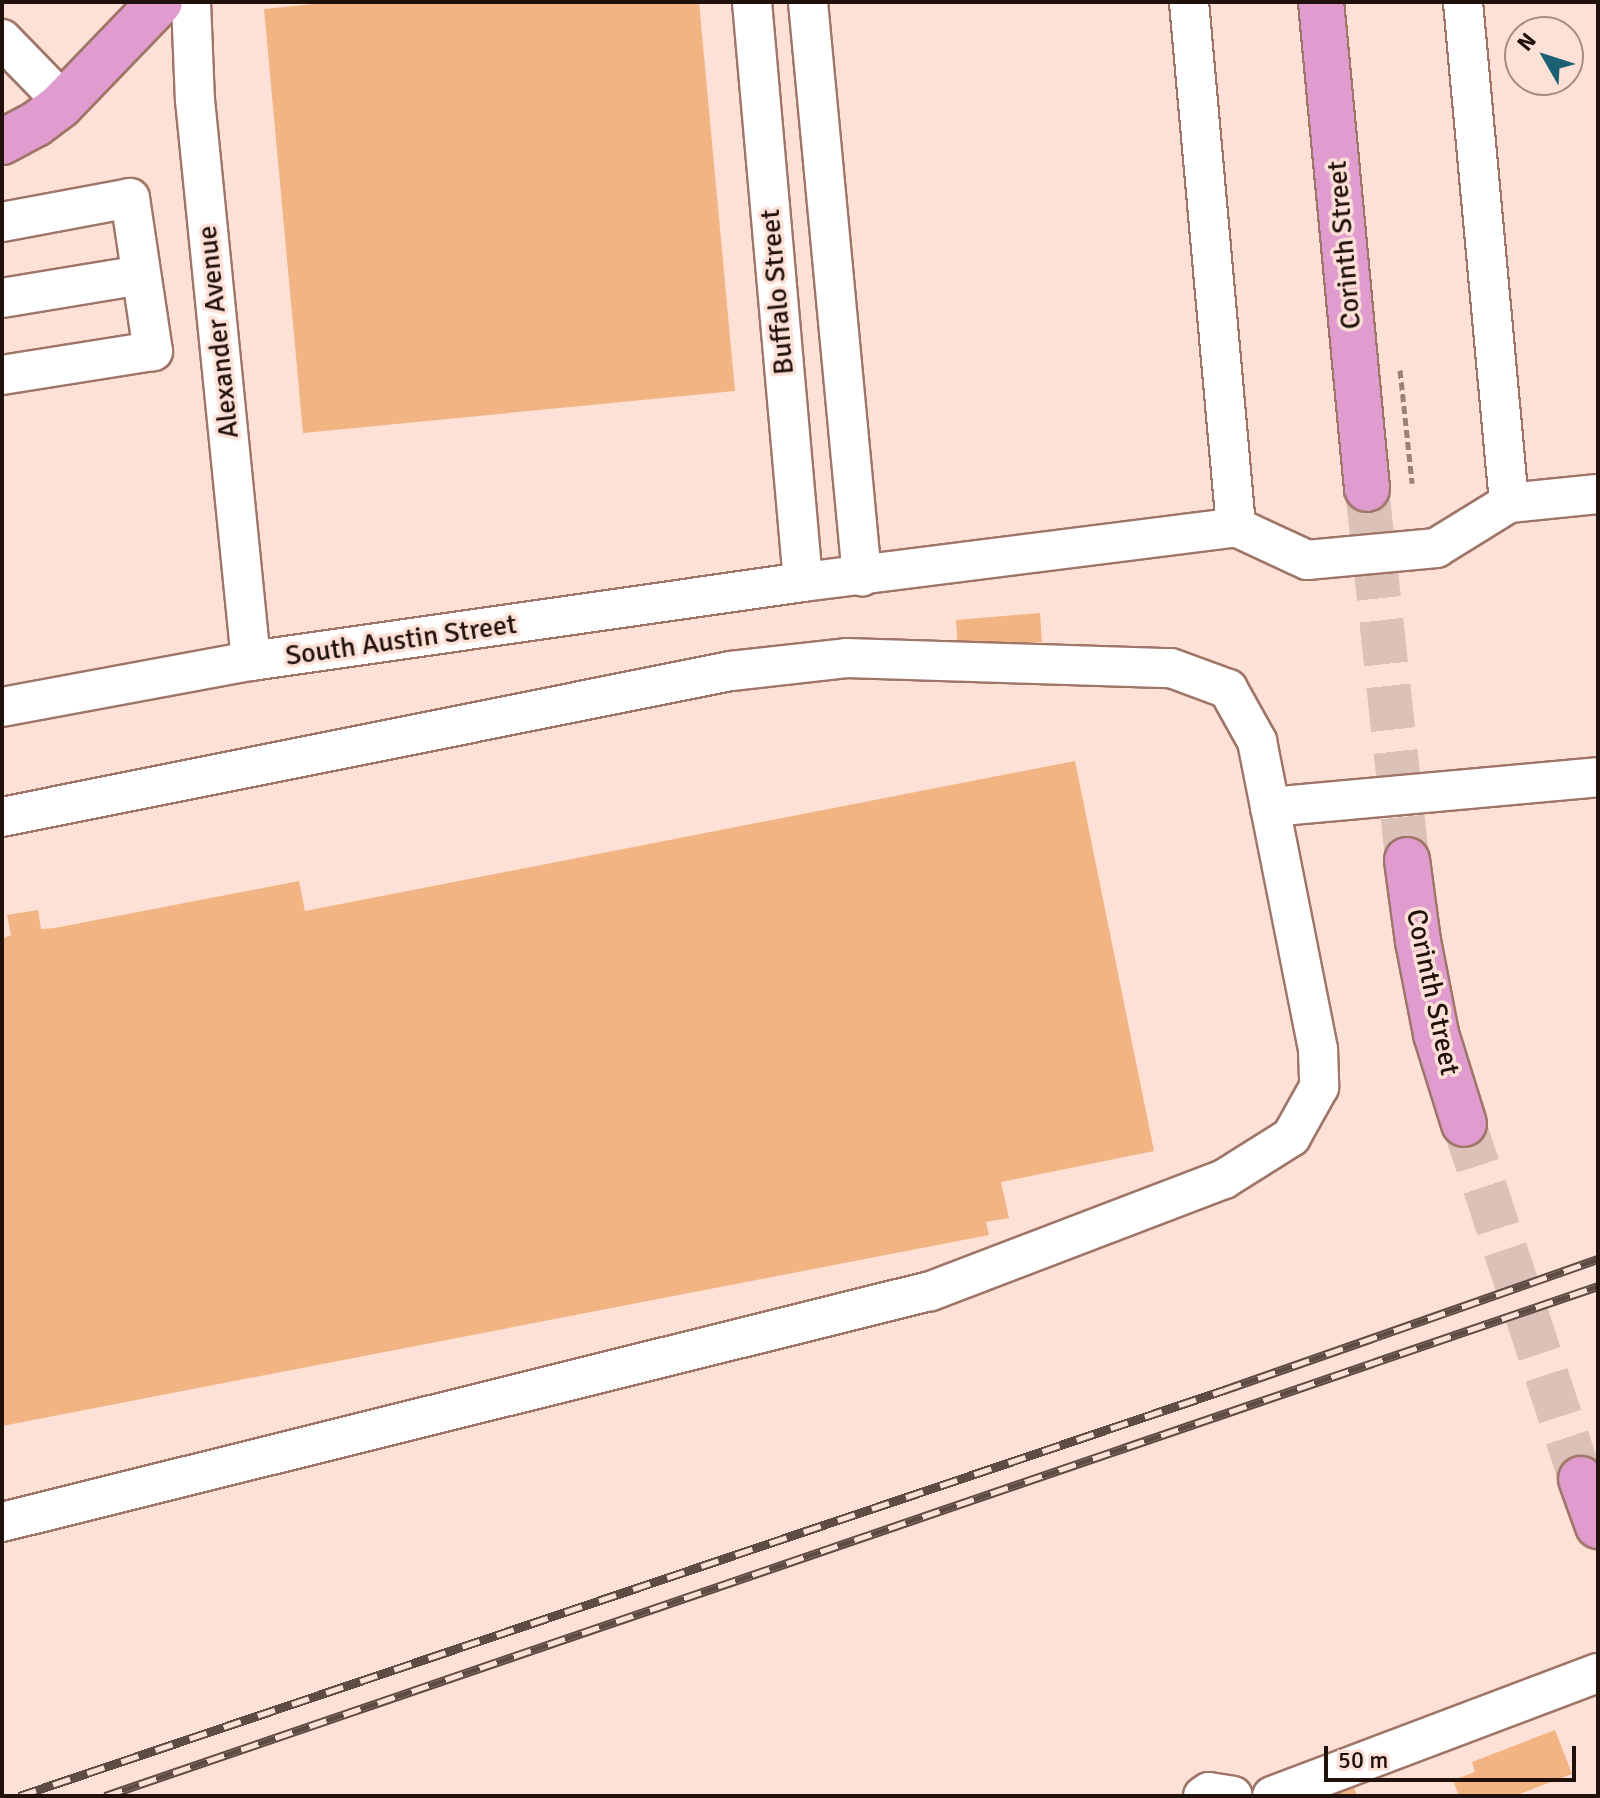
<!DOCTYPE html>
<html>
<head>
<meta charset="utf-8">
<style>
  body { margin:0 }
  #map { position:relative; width:1600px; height:1798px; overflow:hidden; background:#fde0d6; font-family:Signika,sans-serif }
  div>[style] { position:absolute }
  .building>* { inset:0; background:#f2b483 }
  .major-tunnel>* { height:44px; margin-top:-22px; transform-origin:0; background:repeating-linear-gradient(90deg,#dcc1b8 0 44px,transparent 0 66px) }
  .path>* { height:5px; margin-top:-2.5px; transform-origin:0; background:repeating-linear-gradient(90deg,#99827a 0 8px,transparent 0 12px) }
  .roads { filter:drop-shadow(2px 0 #9f7567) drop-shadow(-2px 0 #9f7567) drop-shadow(0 2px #9f7567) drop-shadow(0 -2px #9f7567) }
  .minor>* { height:38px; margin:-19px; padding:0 19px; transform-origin:19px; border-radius:19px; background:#fff }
  .major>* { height:44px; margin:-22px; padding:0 22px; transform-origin:22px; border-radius:22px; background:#e09cce }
  .rail>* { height:9px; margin-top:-4.5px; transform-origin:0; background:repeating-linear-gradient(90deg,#fde0d6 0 18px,#5e4b44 0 36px); box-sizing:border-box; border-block:2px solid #5e4b44 }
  span { translate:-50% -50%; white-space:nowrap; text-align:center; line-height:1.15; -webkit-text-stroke:7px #fde0d6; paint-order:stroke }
  .street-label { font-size:28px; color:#20110b }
  .frame { position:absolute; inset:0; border:4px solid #20110b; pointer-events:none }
  .north { position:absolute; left:1504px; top:16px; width:80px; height:80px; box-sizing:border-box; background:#fde0d6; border:2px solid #a58d85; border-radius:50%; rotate:309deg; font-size:22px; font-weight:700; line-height:32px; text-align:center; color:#20110b }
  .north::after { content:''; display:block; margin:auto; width:28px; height:36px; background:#1c6173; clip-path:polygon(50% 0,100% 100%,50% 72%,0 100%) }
  .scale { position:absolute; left:1324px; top:1746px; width:252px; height:36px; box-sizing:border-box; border:4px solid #20110b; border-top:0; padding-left:10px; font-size:24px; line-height:28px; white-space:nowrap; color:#20110b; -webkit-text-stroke:6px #fde0d6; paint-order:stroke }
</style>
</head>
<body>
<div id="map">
  <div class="building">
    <i style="clip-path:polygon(333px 2px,699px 2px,735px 391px,303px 433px,264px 9px)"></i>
    <i style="clip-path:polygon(1040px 613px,1042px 642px,958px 648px,956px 620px)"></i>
    <i style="clip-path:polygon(1075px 761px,1154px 1151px,1001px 1182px,1009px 1218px,986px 1222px,989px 1235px,2px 1426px,2px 939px,11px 935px,7px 915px,38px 910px,41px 929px,55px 928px,299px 881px,305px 911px)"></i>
    <i style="clip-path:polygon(1555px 1730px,1572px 1774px,1514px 1796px,1459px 1796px,1453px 1780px,1475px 1772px,1472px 1762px)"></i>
    <i style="clip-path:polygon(1351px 1780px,1357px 1796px,1311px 1796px)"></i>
  </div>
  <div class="major-tunnel">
    <i style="left:1367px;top:489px;width:373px;rotate:83.8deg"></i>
    <i style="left:1464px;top:1124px;width:374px;rotate:71.8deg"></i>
  </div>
  <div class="path">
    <i style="left:1400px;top:370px;width:114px;rotate:83.9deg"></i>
  </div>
  <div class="roads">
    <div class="minor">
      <i style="left:191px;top:2px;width:98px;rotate:87.7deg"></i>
      <i style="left:195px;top:100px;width:564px;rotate:84.3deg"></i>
      <i style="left:752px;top:2px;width:582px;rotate:84.97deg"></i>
      <i style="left:808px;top:2px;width:577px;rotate:84.63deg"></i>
      <i style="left:1189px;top:2px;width:527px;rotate:84.88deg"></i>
      <i style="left:1463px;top:2px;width:503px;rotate:84.75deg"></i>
      <i style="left:2px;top:39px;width:88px;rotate:45.9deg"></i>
      <i style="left:2px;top:222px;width:130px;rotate:-10.6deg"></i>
      <i style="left:130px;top:198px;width:155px;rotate:81.5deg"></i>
      <i style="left:153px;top:351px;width:153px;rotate:171deg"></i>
      <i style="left:2px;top:298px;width:141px;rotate:-9.4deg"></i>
      <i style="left:2px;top:707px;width:253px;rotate:-10.5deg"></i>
      <i style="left:251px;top:661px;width:558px;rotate:-8.14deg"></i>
      <i style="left:803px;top:582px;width:436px;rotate:-7.2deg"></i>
      <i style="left:1236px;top:527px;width:78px;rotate:24.9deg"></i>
      <i style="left:1307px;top:560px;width:130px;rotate:-5.3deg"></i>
      <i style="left:1436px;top:548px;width:86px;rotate:-31.7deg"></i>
      <i style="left:1509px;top:503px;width:89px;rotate:-5.8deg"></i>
      <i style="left:1270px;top:807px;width:329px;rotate:-5.2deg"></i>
      <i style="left:2px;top:817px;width:743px;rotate:-11.33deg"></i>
      <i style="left:731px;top:671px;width:116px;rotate:-6.4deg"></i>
      <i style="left:846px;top:658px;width:325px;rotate:1.8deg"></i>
      <i style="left:1171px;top:668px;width:61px;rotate:20.2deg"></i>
      <i style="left:1228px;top:689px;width:60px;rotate:60.9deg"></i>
      <i style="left:1257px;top:741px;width:315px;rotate:78.8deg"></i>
      <i style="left:1318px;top:1050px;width:37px;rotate:88deg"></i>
      <i style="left:1319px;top:1087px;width:57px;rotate:119.2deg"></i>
      <i style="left:1291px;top:1137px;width:79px;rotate:147.9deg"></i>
      <i style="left:1224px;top:1179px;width:315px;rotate:159.1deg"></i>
      <i style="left:930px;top:1291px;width:956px;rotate:166.02deg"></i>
      <i style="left:1203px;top:1796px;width:7px;rotate:-34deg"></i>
      <i style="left:1209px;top:1792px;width:24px;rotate:9deg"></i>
      <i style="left:1272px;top:1796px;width:348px;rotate:-20.7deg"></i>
    </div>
    <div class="major">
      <i style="left:1321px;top:2px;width:489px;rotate:84.6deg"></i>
      <i style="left:2px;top:142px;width:38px;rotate:-28deg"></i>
      <i style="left:36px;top:124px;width:30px;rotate:-37deg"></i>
      <i style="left:60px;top:106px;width:144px;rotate:-46.1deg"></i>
      <i style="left:1407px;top:860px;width:82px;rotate:82.3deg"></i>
      <i style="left:1418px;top:941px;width:95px;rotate:79deg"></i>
      <i style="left:1436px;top:1034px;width:94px;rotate:72.7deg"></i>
      <i style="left:1581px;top:1479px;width:50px;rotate:70.1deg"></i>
    </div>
  </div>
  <div class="rail">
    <i style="left:19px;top:1796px;width:1272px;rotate:-18.62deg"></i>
    <i style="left:1224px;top:1390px;width:396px;rotate:-19.3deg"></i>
    <i style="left:105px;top:1796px;width:1578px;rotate:-18.86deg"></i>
  </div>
  <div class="street-label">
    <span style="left:1344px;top:245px;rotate:-95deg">Corinth Street</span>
    <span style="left:777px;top:292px;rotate:-95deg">Buffalo Street</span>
    <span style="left:218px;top:332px;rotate:-96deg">Alexander Avenue</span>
    <span style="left:401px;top:640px;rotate:-8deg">South Austin Street</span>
    <span style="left:1433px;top:992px;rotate:78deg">Corinth Street</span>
  </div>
  <div class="frame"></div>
  <div class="north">N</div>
  <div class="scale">50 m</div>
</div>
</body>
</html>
